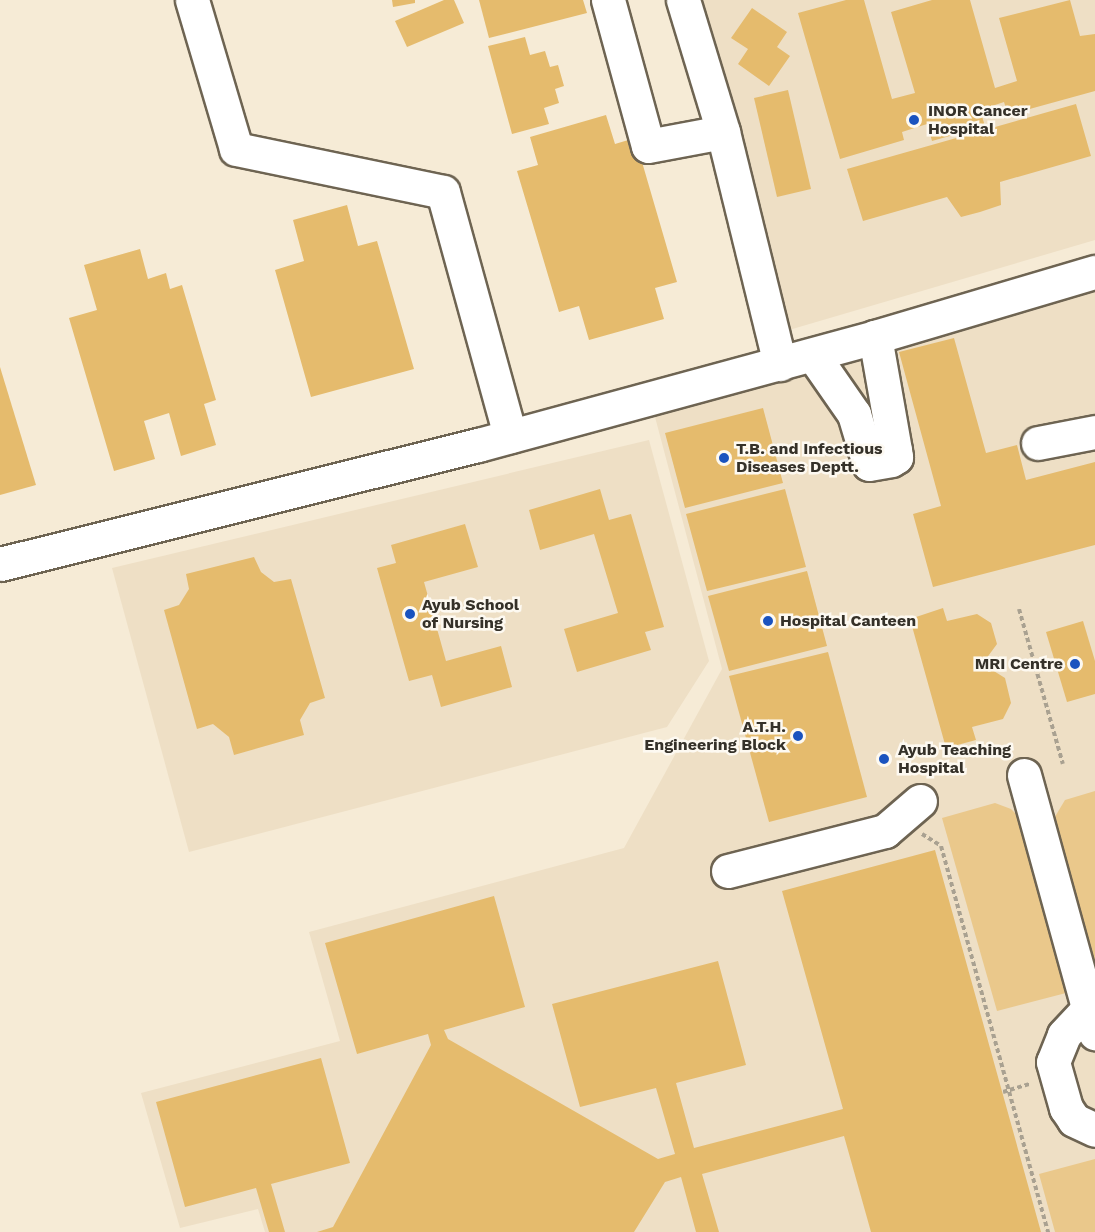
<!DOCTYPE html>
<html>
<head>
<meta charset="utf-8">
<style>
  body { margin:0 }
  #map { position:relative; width:1095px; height:1232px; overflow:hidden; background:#f6ebd6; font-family:"Work Sans",sans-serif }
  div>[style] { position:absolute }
  .built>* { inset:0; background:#eedfc5 }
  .green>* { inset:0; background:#eac88b }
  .building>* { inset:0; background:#e5bb6d }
  .path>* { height:4px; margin-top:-2px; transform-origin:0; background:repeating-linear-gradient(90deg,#a9a191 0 4.5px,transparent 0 7.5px) }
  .roads { filter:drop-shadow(2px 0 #6e6452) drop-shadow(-2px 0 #6e6452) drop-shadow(0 2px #6e6452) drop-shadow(0 -2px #6e6452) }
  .minor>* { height:33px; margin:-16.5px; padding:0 16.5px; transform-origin:16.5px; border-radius:16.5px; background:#fff }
  .dots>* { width:16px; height:16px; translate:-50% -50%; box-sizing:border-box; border:3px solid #fdf9f1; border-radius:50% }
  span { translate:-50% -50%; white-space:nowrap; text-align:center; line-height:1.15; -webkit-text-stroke:5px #fdf9f1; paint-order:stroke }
  .poi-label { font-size:16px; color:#353129; font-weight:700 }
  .left { translate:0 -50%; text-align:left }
  .right { translate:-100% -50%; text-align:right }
</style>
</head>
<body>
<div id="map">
  <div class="built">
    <i style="clip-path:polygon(702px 0,1095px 0,1095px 240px,789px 330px)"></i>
    <i style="clip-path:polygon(1095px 290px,1095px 1232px,265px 1232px,258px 1209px,180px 1228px,141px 1093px,340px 1041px,309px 932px,624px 848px,722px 669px,655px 417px)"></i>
    <i style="clip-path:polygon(649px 440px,709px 661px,667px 727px,189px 852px,112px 568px)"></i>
  </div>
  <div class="green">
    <i style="clip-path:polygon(1095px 791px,1095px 980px,1053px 820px,1065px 800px)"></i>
    <i style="clip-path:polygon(995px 803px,1011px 809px,1022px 820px,1066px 993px,997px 1011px,942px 818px)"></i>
    <i style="clip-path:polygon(1095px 1159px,1095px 1232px,1055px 1232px,1039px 1174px)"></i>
  </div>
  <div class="building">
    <i style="clip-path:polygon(392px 0,415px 0,415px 3px,393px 7px)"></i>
    <i style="clip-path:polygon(444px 0,454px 0,464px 23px,407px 47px,395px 21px)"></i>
    <i style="clip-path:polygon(479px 0,583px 0,587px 13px,489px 38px)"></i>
    <i style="clip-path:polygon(846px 0,864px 0,892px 99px,915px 93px,891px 12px,932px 0,970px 0,995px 88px,1017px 81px,999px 18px,1070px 0,1080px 36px,1095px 34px,1095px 91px,1008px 115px,1004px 102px,980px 110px,985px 126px,932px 141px,927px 124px,902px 132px,904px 140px,840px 159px,798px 13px)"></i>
    <i style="clip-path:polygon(752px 8px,787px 32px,777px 47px,790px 56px,769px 86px,738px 64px,748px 49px,731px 38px)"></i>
    <i style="clip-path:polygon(525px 37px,530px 55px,545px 51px,550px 67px,558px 65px,564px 86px,555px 89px,559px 103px,544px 108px,549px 124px,512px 134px,488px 46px)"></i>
    <i style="clip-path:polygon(788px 90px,811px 189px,777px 197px,754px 98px)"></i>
    <i style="clip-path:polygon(1076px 104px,1091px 156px,1000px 182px,1001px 205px,980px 212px,961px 217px,947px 197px,863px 221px,847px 169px)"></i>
    <i style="clip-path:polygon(606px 115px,615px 144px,635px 138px,677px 282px,655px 288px,664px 319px,589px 340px,579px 306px,559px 312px,517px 171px,538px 165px,530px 137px)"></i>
    <i style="clip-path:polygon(347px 205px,358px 246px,377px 241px,414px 369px,311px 397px,275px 270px,304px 261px,293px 220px)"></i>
    <i style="clip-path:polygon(140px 249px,148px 279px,166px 273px,170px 289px,182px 285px,216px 400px,204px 404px,216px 445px,181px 456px,169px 413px,144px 421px,155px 459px,114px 471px,69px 318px,97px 310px,84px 265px)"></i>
    <i style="clip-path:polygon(954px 338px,986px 453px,1017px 445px,1026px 480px,1095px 462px,1095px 545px,933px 587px,913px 514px,941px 506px,899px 352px)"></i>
    <i style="clip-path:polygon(0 367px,36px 485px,0 495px)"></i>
    <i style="clip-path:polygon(763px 408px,783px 483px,685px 508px,665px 433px)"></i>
    <i style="clip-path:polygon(600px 489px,609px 520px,631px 514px,664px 627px,645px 632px,651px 650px,577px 672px,564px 629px,618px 613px,594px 534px,540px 550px,529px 510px)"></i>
    <i style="clip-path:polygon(785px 489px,806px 567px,707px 591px,686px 514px)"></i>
    <i style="clip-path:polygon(465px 524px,478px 567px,424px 582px,446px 661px,501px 646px,512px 687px,441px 707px,432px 675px,409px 681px,377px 568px,396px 563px,391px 545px)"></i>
    <i style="clip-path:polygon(254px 557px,261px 572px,274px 582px,291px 579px,325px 698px,310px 703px,300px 720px,304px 735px,234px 755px,229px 737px,213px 724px,197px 729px,164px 610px,179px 605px,189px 589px,186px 574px)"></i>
    <i style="clip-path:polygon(807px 571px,827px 646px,729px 671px,708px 596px)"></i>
    <i style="clip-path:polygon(943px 608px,947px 621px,977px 614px,991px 623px,997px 644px,986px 659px,989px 668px,1005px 678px,1011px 703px,1003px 719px,972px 727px,976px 740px,946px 748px,910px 619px)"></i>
    <i style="clip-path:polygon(1083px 621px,1095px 661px,1095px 694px,1067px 702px,1046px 632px)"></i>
    <i style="clip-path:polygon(828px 652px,867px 797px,769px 822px,729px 676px)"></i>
    <i style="clip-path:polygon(935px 850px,1041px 1232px,871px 1232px,844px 1136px,702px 1174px,719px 1232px,696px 1232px,681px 1177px,665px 1182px,634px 1232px,317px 1232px,333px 1227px,431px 1045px,428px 1034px,357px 1054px,325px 943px,494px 896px,525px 1007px,444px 1030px,448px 1039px,658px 1159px,675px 1154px,656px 1088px,580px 1107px,552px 1004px,718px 961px,746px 1065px,676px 1083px,694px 1148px,843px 1109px,782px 891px)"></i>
    <i style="clip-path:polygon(321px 1058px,350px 1163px,271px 1184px,285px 1232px,269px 1232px,256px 1188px,185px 1207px,156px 1102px)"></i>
  </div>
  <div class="path">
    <i style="left:1019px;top:609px;width:161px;rotate:74.2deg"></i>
    <i style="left:922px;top:834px;width:22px;rotate:32deg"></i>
    <i style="left:941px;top:846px;width:401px;rotate:74.5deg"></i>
    <i style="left:1003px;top:1092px;width:28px;rotate:-17deg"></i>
  </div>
  <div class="roads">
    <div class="minor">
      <i style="left:192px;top:0;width:155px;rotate:73.5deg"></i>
      <i style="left:236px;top:149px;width:211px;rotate:11.7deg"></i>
      <i style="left:443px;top:192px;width:253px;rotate:74.6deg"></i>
      <i style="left:608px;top:0;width:151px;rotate:74.7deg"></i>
      <i style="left:648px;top:146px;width:76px;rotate:-10.6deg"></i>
      <i style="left:723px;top:132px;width:239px;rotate:76.2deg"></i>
      <i style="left:683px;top:0;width:138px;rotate:73.1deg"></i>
      <i style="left:813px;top:355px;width:72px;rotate:55.2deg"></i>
      <i style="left:854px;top:414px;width:52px;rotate:73.3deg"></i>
      <i style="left:869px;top:464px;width:22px;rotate:-10deg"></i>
      <i style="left:891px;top:460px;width:6px;rotate:-31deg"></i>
      <i style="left:896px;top:457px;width:7px;rotate:-98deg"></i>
      <i style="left:895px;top:450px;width:115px;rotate:-100deg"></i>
      <i style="left:1038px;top:443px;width:58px;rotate:-10.9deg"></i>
      <i style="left:0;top:564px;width:493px;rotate:-14deg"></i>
      <i style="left:478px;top:445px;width:411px;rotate:-15.2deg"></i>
      <i style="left:875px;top:337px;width:229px;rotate:-16.5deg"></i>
      <i style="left:1024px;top:775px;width:268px;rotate:74.6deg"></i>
      <i style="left:728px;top:871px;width:162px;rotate:-14.3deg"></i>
      <i style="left:885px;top:831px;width:46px;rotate:-40.6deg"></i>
      <i style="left:1089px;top:1008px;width:37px;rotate:133deg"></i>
      <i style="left:1064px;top:1035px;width:29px;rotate:112deg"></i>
      <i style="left:1053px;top:1062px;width:48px;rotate:74.2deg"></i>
      <i style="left:1066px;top:1108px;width:14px;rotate:56deg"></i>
      <i style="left:1074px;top:1120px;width:23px;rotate:25deg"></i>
    </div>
  </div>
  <div class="dots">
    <i style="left:914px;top:120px;background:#1a53bf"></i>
    <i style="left:724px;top:458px;background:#1a53bf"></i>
    <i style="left:410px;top:614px;background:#1a53bf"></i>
    <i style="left:768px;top:621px;background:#1a53bf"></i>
    <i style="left:1075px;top:664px;background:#1a53bf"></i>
    <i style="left:798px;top:736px;background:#1a53bf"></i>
    <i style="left:884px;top:759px;background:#1a53bf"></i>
  </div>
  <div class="poi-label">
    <span class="left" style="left:928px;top:120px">INOR Cancer<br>Hospital</span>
    <span class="left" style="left:736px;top:458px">T.B. and Infectious<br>Diseases Deptt.</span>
    <span class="left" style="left:422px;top:614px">Ayub School<br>of Nursing</span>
    <span class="left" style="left:780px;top:621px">Hospital Canteen</span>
    <span class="right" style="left:1063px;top:664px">MRI Centre</span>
    <span class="right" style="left:786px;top:736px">A.T.H.<br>Engineering Block</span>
    <span class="left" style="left:898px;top:759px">Ayub Teaching<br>Hospital</span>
  </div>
</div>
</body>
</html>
